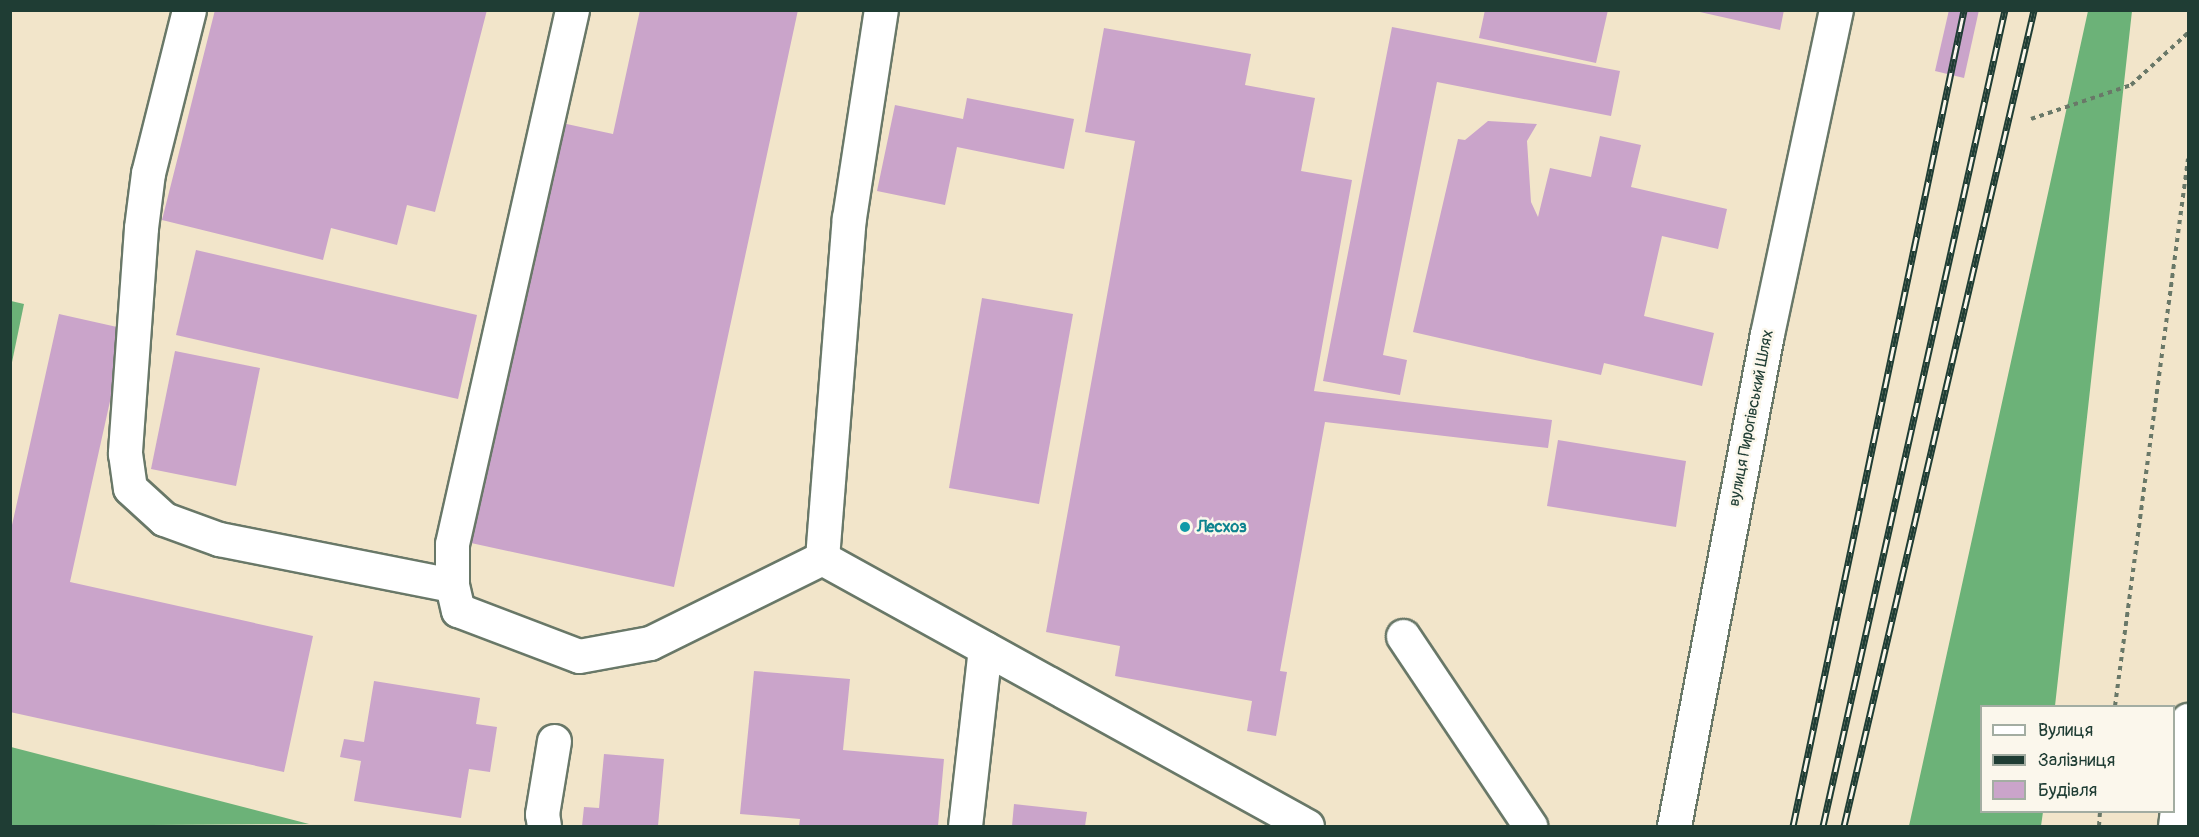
<!DOCTYPE html>
<html>
<head>
<meta charset="utf-8">
<style>
  body { margin:0 }
  #map { position:relative; width:2199px; height:837px; overflow:hidden; background:#f2e5ca; font-family:Pangolin,sans-serif }
  div>[style] { position:absolute }
  .forest>* { inset:0; background:#6cb278 }
  .building>* { inset:0; background:#caa4ca }
  .path>* { height:4px; margin-top:-2px; transform-origin:0; background:repeating-linear-gradient(90deg,#697868 0 4.5px,transparent 0 9px) }
  .roads { filter:drop-shadow(2px 0 #697868) drop-shadow(-2px 0 #697868) drop-shadow(0 2px #697868) drop-shadow(0 -2px #697868) }
  .minor>* { height:33px; margin:-16.5px; padding:0 16.5px; transform-origin:16.5px; border-radius:16.5px; background:#fff }
  .highway>* { height:33px; margin:-16.5px; padding:0 16.5px; transform-origin:16.5px; border-radius:16.5px; background:#fff }
  .rail>* { height:7px; margin-top:-3.5px; transform-origin:0; background:repeating-linear-gradient(90deg,#fbf7ec 0 14px,#1f3d34 0 28px); box-sizing:border-box; border-block:2px solid #1f3d34 }
  .dots>* { width:16px; height:16px; translate:-50% -50%; box-sizing:border-box; border:3px solid #fbf7ec; border-radius:50% }
  span { translate:-50% -50%; white-space:nowrap; text-align:center; line-height:1.15; -webkit-text-stroke:5px #fbf7ec; paint-order:stroke }
  .street-label { font-size:16px; color:#1f3d34 }
  .culture-label { font-size:16px; color:#0d838f; font-weight:700 }
  .left { translate:0 -50%; text-align:left }
  .frame { position:absolute; inset:0; border:12px solid #1f3d34; pointer-events:none }
  .legend { position:absolute; left:1980px; top:705px; width:195px; height:108px; box-sizing:border-box; background:#fbf7ec; border:2px solid #a3ada2; margin:0; padding:8px 10px; list-style:none; font-size:18px; color:#1f3d34 }
  .legend li { display:flex; align-items:center; gap:12px; height:30px }
  .legend b { width:30px; border:2px solid #a3ada2 }
</style>
</head>
<body>
<div id="map">
  <div class="forest">
    <i style="clip-path:polygon(2088px 11px,2132px 11px,2055px 706px,1982px 706px,1982px 812px,2043px 812px,2041px 826px,1909px 826px)"></i>
    <i style="clip-path:polygon(11px 301px,24px 304px,11px 367px,10px 301px)"></i>
    <i style="clip-path:polygon(11px 747px,309px 824px,11px 826px)"></i>
  </div>
  <div class="building">
    <i style="clip-path:polygon(215px 10px,487px 10px,435px 212px,407px 205px,397px 245px,331px 228px,323px 260px,162px 220px)"></i>
    <i style="clip-path:polygon(640px 10px,798px 10px,674px 587px,471px 543px,562px 123px,613px 134px)"></i>
    <i style="clip-path:polygon(1485px 10px,1608px 10px,1596px 63px,1479px 38px)"></i>
    <i style="clip-path:polygon(1691px 10px,1784px 10px,1780px 30px)"></i>
    <i style="clip-path:polygon(1949px 10px,1979px 10px,1964px 78px,1935px 71px)"></i>
    <i style="clip-path:polygon(1392px 27px,1620px 71px,1611px 116px,1437px 82px,1383px 355px,1407px 360px,1400px 395px,1323px 381px)"></i>
    <i style="clip-path:polygon(1104px 28px,1251px 54px,1245px 85px,1315px 98px,1301px 171px,1352px 180px,1314px 391px,1552px 420px,1548px 448px,1325px 422px,1280px 671px,1287px 672px,1276px 736px,1247px 731px,1252px 701px,1115px 676px,1120px 646px,1046px 632px,1135px 141px,1085px 132px)"></i>
    <i style="clip-path:polygon(967px 98px,1074px 119px,1064px 169px,957px 147px,945px 205px,877px 191px,895px 105px,963px 119px)"></i>
    <i style="clip-path:polygon(1488px 121px,1537px 124px,1527px 141px,1531px 202px,1538px 217px,1550px 168px,1591px 177px,1600px 136px,1641px 145px,1631px 187px,1727px 209px,1718px 249px,1662px 236px,1644px 316px,1714px 333px,1702px 386px,1604px 363px,1601px 375px,1413px 332px,1458px 139px,1465px 140px)"></i>
    <i style="clip-path:polygon(196px 250px,477px 315px,458px 399px,176px 335px)"></i>
    <i style="clip-path:polygon(982px 298px,1073px 314px,1039px 504px,949px 488px)"></i>
    <i style="clip-path:polygon(59px 314px,126px 329px,70px 582px,313px 636px,284px 772px,10px 712px,10px 534px)"></i>
    <i style="clip-path:polygon(175px 351px,260px 368px,236px 486px,151px 469px)"></i>
    <i style="clip-path:polygon(1558px 440px,1686px 461px,1676px 527px,1547px 506px)"></i>
    <i style="clip-path:polygon(754px 671px,850px 679px,843px 750px,944px 759px,938px 826px,799px 826px,800px 819px,740px 814px)"></i>
    <i style="clip-path:polygon(374px 681px,480px 698px,476px 724px,497px 727px,490px 772px,469px 769px,461px 818px,354px 801px,361px 761px,340px 757px,344px 739px,364px 742px)"></i>
    <i style="clip-path:polygon(604px 754px,664px 759px,658px 826px,582px 826px,584px 807px,599px 808px)"></i>
    <i style="clip-path:polygon(1014px 804px,1087px 812px,1085px 826px,1012px 826px)"></i>
  </div>
  <div class="path">
    <i style="left:2031px;top:119px;width:106px;rotate:-18.8deg"></i>
    <i style="left:2131px;top:85px;width:77px;rotate:-42.4deg"></i>
    <i style="left:2115px;top:706px;width:552px;rotate:-82.4deg"></i>
    <i style="left:2099px;top:826px;width:14px;rotate:-86deg"></i>
  </div>
  <div class="roads">
    <div class="minor">
      <i style="left:189px;top:10px;width:168px;rotate:104.1deg"></i>
      <i style="left:148px;top:173px;width:55px;rotate:97.3deg"></i>
      <i style="left:141px;top:228px;width:226px;rotate:94.1deg"></i>
      <i style="left:125px;top:453px;width:35px;rotate:82deg"></i>
      <i style="left:130px;top:488px;width:46px;rotate:42.4deg"></i>
      <i style="left:164px;top:519px;width:59px;rotate:20deg"></i>
      <i style="left:219px;top:539px;width:237px;rotate:11.2deg"></i>
      <i style="left:572px;top:10px;width:547px;rotate:102.67deg"></i>
      <i style="left:452px;top:544px;width:41px;rotate:90deg"></i>
      <i style="left:452px;top:585px;width:26px;rotate:77deg"></i>
      <i style="left:458px;top:610px;width:129px;rotate:20.8deg"></i>
      <i style="left:579px;top:656px;width:72px;rotate:-10.4deg"></i>
      <i style="left:650px;top:643px;width:192px;rotate:-26.3deg"></i>
      <i style="left:822px;top:558px;width:554px;rotate:28.92deg"></i>
      <i style="left:822px;top:558px;width:341px;rotate:-85.5deg"></i>
      <i style="left:849px;top:218px;width:210px;rotate:-81.3deg"></i>
      <i style="left:1403px;top:636px;width:229px;rotate:56.2deg"></i>
      <i style="left:544px;top:826px;width:12px;rotate:-99deg"></i>
      <i style="left:542px;top:814px;width:74px;rotate:-80.7deg"></i>
      <i style="left:965px;top:826px;width:179px;rotate:-83.6deg"></i>
      <i style="left:1674px;top:826px;width:501px;rotate:-79.3deg"></i>
      <i style="left:1767px;top:334px;width:331px;rotate:-78deg"></i>
    </div>
    <div class="highway">
      <i style="left:2175px;top:826px;width:107px;rotate:-83deg"></i>
    </div>
  </div>
  <div class="rail">
    <i style="left:1793px;top:826px;width:834px;rotate:-78.16deg"></i>
    <i style="left:1823px;top:826px;width:836px;rotate:-77.43deg"></i>
    <i style="left:1844px;top:826px;width:838px;rotate:-76.89deg"></i>
  </div>
  <div class="dots">
    <i style="left:1185px;top:527px;background:#0f9aa8"></i>
  </div>
  <div class="street-label">
    <span style="left:1751px;top:418px;rotate:-79deg">вулиця Пирогівський Шлях</span>
  </div>
  <div class="culture-label">
    <span class="left" style="left:1197px;top:527px">Лесхоз</span>
  </div>
  <div class="frame"></div>
  <ul class="legend">
  <li><b style="height:8px;background:#fff"></b>Вулиця</li>
  <li><b style="height:8px;background:#1f3d34"></b>Залізниця</li>
  <li><b style="height:16px;background:#caa4ca"></b>Будівля</li>
  </ul>
</div>
</body>
</html>
